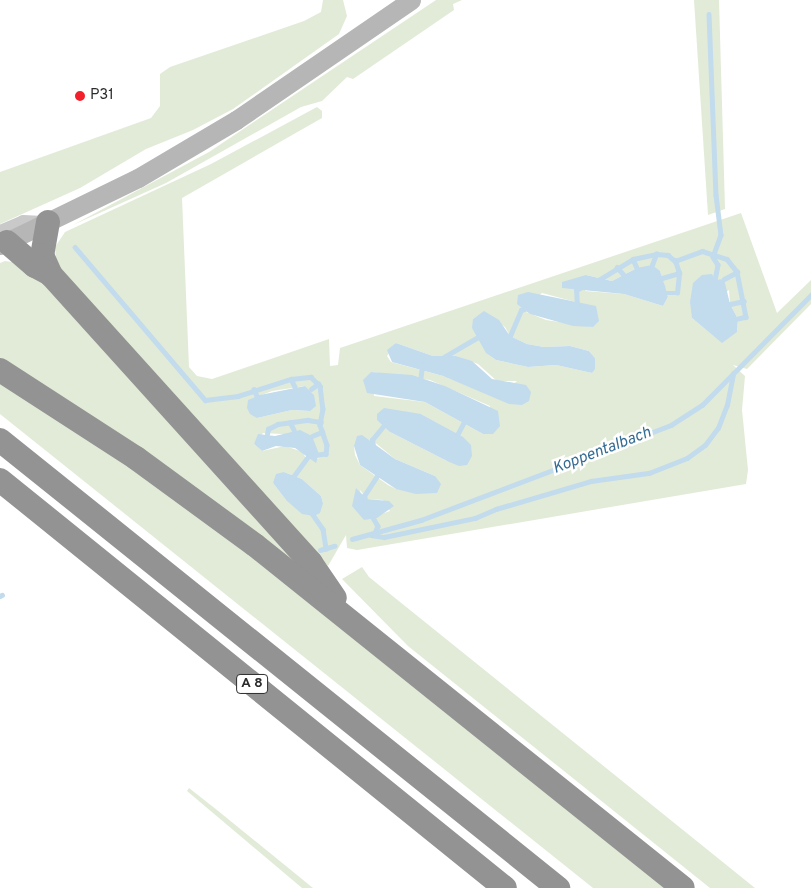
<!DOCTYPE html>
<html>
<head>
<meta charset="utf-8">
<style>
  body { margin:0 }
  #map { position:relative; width:811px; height:888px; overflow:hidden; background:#fff; font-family:Overpass,sans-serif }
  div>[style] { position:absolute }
  .green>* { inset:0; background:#e2ebd8 }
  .water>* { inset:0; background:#c2dbed }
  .stream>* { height:4.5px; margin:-2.25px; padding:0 2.25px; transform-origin:2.25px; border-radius:2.25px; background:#c2dbed }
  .minor>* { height:12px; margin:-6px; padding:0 6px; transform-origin:6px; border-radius:6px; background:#c9c9c9 }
  .secondary>* { height:19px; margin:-9.5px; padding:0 9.5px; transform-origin:9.5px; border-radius:9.5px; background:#b6b6b6 }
  .motorway>* { height:24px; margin:-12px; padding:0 12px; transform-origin:12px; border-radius:12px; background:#939393 }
  .dots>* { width:14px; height:14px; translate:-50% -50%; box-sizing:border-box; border:2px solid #fff; border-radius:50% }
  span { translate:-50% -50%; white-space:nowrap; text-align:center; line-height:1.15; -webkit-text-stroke:5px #fff; paint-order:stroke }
  .shield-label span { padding:1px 4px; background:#fff; border:1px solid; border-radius:4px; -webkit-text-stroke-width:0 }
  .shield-label { font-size:14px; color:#2c2c2c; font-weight:700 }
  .poi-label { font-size:15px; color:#2c2c2c }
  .left { translate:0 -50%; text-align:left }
  .water-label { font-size:16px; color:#356c93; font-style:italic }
</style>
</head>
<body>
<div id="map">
  <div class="green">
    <i style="clip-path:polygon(323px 0,343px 0,347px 16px,339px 34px,233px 109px,193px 130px,146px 149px,80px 188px,0 224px,0 172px,151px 118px,160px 106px,160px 74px,170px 67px,304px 21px,321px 12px)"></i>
    <i style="clip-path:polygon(436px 0,462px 0,453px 4px,454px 10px,353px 79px,347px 77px,322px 101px,301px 107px,166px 183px,73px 225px,209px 152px)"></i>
    <i style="clip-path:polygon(694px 0,719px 0,725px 209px,708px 215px)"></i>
    <i style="clip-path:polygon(evenodd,317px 107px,322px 111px,322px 118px,182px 198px,189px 367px,197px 376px,212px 379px,329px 339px,330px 366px,338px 365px,340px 348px,741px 213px,777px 313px,811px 280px,811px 304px,747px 369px,733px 365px,745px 376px,742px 410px,748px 470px,746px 484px,357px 550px,347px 548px,346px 535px,328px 566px,70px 284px,56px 261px,55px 247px,65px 232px,211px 164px,317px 107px,637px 268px,660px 271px,668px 297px,663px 306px,624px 294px,585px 291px,586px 275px,612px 281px,637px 268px,317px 107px,729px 290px,730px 304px,738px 319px,737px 332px,714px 336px,692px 318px,729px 290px,317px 107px,542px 293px,583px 304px,593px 327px,546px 320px,521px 310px,542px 293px,317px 107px,484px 312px,505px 327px,510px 336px,527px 344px,544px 347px,570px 346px,589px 351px,595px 358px,592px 373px,556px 365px,528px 367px,496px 360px,489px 355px,473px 319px,484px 312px,317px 107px,396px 343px,433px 356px,456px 356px,478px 364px,497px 381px,517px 381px,497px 398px,443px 376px,391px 362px,387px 356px,396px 343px,317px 107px,372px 372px,430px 380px,490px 406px,483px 434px,425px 402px,374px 396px,372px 372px,317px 107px,305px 386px,310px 411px,292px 410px,257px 418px,249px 400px,272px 391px,305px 386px,317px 107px,421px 414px,446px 428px,447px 461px,390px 432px,421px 414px,317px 107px,263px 433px,282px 434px,319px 459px,306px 459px,303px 452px,285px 446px,262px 451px,254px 444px,263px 433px,317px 107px,372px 440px,395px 459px,435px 476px,396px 489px,388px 485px,360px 465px,355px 455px,354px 446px,372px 440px,317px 107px,284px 472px,302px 479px,321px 496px,323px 503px,286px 500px,273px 483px,284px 472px,317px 107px,360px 490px,367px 499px,383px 500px,390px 511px,364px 520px,360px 490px)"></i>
    <i style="clip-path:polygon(5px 261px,26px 264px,296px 560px,293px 562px,0 359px,0 263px)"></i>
    <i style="clip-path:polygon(0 380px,113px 453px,260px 560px,670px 888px,593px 888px,0 414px)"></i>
    <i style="clip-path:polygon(362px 567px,369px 577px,755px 888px,710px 888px,408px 646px,342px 579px)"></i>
    <i style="clip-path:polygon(189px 788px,217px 810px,313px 888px,302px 888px,187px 791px)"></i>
  </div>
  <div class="water">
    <i style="clip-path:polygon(652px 265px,660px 271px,665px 286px,668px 297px,663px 306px,624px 294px,562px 288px,562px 282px,586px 275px,612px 281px,637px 268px)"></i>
    <i style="clip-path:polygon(712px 274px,715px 280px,724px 279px,730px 304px,738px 319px,737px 332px,722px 343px,692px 318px,690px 302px,693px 283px,702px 275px)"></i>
    <i style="clip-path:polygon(528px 292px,596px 306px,599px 321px,593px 327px,573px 326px,530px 314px,517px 304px,518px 295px)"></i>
    <i style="clip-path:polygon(484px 311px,499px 320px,510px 336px,527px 344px,544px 347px,570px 346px,589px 351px,595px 358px,595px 369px,592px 373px,556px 365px,528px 367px,496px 360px,486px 353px,472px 328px,473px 319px)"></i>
    <i style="clip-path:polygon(396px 343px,433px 356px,456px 356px,472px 361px,492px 379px,526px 385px,531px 392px,529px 401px,522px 405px,509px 404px,443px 376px,392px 362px,387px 350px)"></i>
    <i style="clip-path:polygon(371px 372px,412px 375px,445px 386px,498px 411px,500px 426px,493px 434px,483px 434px,425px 402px,367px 393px,363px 380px)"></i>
    <i style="clip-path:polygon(305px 386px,314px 395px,316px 406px,310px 411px,292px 410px,257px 418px,250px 414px,247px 408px,248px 400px,260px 395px)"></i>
    <i style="clip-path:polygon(384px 408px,421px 414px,463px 437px,471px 445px,472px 456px,467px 465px,459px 466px,447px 461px,390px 432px,377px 420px,377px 414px)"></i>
    <i style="clip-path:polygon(300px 430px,312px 436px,319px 454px,316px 463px,295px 448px,276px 446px,262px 451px,254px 444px,258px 434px,275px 436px)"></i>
    <i style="clip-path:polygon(362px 435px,395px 459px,435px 476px,441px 484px,437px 493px,416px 494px,396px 489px,360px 465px,354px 446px,357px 436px)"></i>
    <i style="clip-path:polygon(284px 472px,302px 479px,321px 496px,323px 503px,320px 513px,314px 516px,302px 514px,286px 500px,273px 483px,276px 474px)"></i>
    <i style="clip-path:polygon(356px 488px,367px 499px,389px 501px,394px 506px,377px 518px,364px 520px,352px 506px)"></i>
  </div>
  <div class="stream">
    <i style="left:709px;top:14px;width:181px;rotate:87.8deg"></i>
    <i style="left:716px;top:195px;width:40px;rotate:82.9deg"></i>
    <i style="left:721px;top:235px;width:23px;rotate:110deg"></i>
    <i style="left:713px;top:257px;width:9px;rotate:58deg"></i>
    <i style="left:718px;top:265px;width:15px;rotate:101deg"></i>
    <i style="left:75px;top:247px;width:201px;rotate:49.6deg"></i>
    <i style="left:205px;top:400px;width:33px;rotate:-7deg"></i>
    <i style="left:238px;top:396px;width:56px;rotate:-17.8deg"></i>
    <i style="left:291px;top:379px;width:20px;rotate:-6deg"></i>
    <i style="left:311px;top:377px;width:13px;rotate:45deg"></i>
    <i style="left:320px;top:386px;width:23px;rotate:83deg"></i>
    <i style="left:323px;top:409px;width:16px;rotate:101deg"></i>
    <i style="left:320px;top:425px;width:21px;rotate:71deg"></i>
    <i style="left:327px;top:445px;width:9px;rotate:96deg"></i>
    <i style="left:326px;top:454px;width:17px;rotate:173deg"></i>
    <i style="left:309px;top:456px;width:31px;rotate:126deg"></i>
    <i style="left:633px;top:259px;width:10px;rotate:66deg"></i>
    <i style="left:652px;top:265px;width:12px;rotate:-70deg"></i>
    <i style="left:617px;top:267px;width:11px;rotate:49deg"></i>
    <i style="left:662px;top:278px;width:18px;rotate:-16deg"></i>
    <i style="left:679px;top:273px;width:13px;rotate:-108deg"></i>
    <i style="left:724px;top:279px;width:15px;rotate:-28deg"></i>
    <i style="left:597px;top:281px;width:42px;rotate:-31.4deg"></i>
    <i style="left:633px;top:259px;width:24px;rotate:-12deg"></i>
    <i style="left:656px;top:254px;width:12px;rotate:5deg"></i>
    <i style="left:668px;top:255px;width:9px;rotate:41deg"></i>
    <i style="left:675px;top:261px;width:29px;rotate:-20deg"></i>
    <i style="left:702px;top:251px;width:26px;rotate:18deg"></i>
    <i style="left:727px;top:259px;width:16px;rotate:52deg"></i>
    <i style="left:737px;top:272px;width:46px;rotate:78.7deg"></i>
    <i style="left:746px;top:317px;width:8px;rotate:166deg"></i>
    <i style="left:667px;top:293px;width:10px"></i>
    <i style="left:677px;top:293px;width:20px;rotate:-84deg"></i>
    <i style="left:730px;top:304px;width:14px;rotate:-12deg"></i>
    <i style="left:577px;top:307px;width:17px;rotate:-93deg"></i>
    <i style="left:576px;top:290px;width:4px;rotate:-27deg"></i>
    <i style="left:505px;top:336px;width:5px"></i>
    <i style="left:510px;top:336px;width:28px;rotate:-67deg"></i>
    <i style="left:521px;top:310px;width:4px;rotate:-14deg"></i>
    <i style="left:444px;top:357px;width:42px;rotate:-30.3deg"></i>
    <i style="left:291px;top:379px;width:9px;rotate:63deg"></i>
    <i style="left:420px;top:382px;width:17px;rotate:-83deg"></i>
    <i style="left:254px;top:389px;width:8px;rotate:67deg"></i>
    <i style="left:311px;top:389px;width:9px;rotate:-36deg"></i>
    <i style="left:290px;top:422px;width:9px;rotate:63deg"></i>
    <i style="left:267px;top:434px;width:5px;rotate:-79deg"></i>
    <i style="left:268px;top:429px;width:11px;rotate:-27deg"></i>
    <i style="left:278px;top:424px;width:30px;rotate:-8deg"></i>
    <i style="left:308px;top:420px;width:13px;rotate:9deg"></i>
    <i style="left:312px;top:436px;width:11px;rotate:-22deg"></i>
    <i style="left:456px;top:437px;width:19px;rotate:-62deg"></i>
    <i style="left:373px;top:446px;width:6px;rotate:-99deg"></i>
    <i style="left:372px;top:440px;width:21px;rotate:-51deg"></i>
    <i style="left:365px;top:500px;width:4px;rotate:-104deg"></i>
    <i style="left:364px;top:496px;width:27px;rotate:-57deg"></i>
    <i style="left:311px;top:512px;width:21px;rotate:55deg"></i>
    <i style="left:323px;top:529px;width:20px;rotate:81deg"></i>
    <i style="left:371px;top:514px;width:14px;rotate:60deg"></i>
    <i style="left:378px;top:526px;width:8px;rotate:113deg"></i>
    <i style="left:371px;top:535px;width:13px;rotate:9deg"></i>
    <i style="left:384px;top:537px;width:93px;rotate:-11.8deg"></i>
    <i style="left:475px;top:518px;width:23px;rotate:-23deg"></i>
    <i style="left:496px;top:509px;width:99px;rotate:-16.4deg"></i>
    <i style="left:591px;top:481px;width:59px;rotate:-7.9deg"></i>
    <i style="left:649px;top:473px;width:41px;rotate:-21.5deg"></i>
    <i style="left:687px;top:458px;width:22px;rotate:-36deg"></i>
    <i style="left:705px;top:445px;width:21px;rotate:-53deg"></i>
    <i style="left:718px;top:428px;width:25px;rotate:-69deg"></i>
    <i style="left:727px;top:405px;width:32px;rotate:-79deg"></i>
    <i style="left:352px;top:539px;width:72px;rotate:-15.4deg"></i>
    <i style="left:421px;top:520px;width:267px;rotate:-20.8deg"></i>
    <i style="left:671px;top:425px;width:37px;rotate:-33deg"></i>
    <i style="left:702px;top:405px;width:155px;rotate:-45.3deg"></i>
    <i style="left:320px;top:550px;width:15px;rotate:-16deg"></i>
    <i style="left:0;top:596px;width:2px;rotate:-27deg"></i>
  </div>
  <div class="minor">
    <i style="left:0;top:231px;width:25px;rotate:-23deg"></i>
    <i style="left:23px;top:221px;width:20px;rotate:3deg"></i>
  </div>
  <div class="secondary">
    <i style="left:0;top:245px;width:153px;rotate:-25.9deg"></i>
    <i style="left:138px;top:178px;width:114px;rotate:-30.6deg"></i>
    <i style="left:236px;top:120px;width:212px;rotate:-34.4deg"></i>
  </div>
  <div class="motorway">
    <i style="left:48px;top:222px;width:34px;rotate:100deg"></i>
    <i style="left:42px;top:255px;width:22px;rotate:66deg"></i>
    <i style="left:51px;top:275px;width:388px;rotate:47.9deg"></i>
    <i style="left:311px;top:563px;width:42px;rotate:55.6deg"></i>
    <i style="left:7px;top:242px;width:37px;rotate:41deg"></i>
    <i style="left:35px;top:266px;width:17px;rotate:28deg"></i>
    <i style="left:0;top:370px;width:162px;rotate:32.9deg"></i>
    <i style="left:136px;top:458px;width:147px;rotate:36.2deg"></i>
    <i style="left:255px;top:545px;width:548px;rotate:38.71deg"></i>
    <i style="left:0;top:440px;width:716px;rotate:38.76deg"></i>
    <i style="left:0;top:480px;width:649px;rotate:38.94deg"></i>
  </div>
  <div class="dots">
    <i style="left:80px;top:96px;background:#f2202a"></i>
  </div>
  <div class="shield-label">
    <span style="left:252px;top:684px">A 8</span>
  </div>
  <div class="poi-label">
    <span class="left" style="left:90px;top:96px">P31</span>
  </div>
  <div class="water-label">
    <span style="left:602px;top:451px;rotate:-21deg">Koppentalbach</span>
  </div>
</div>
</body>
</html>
